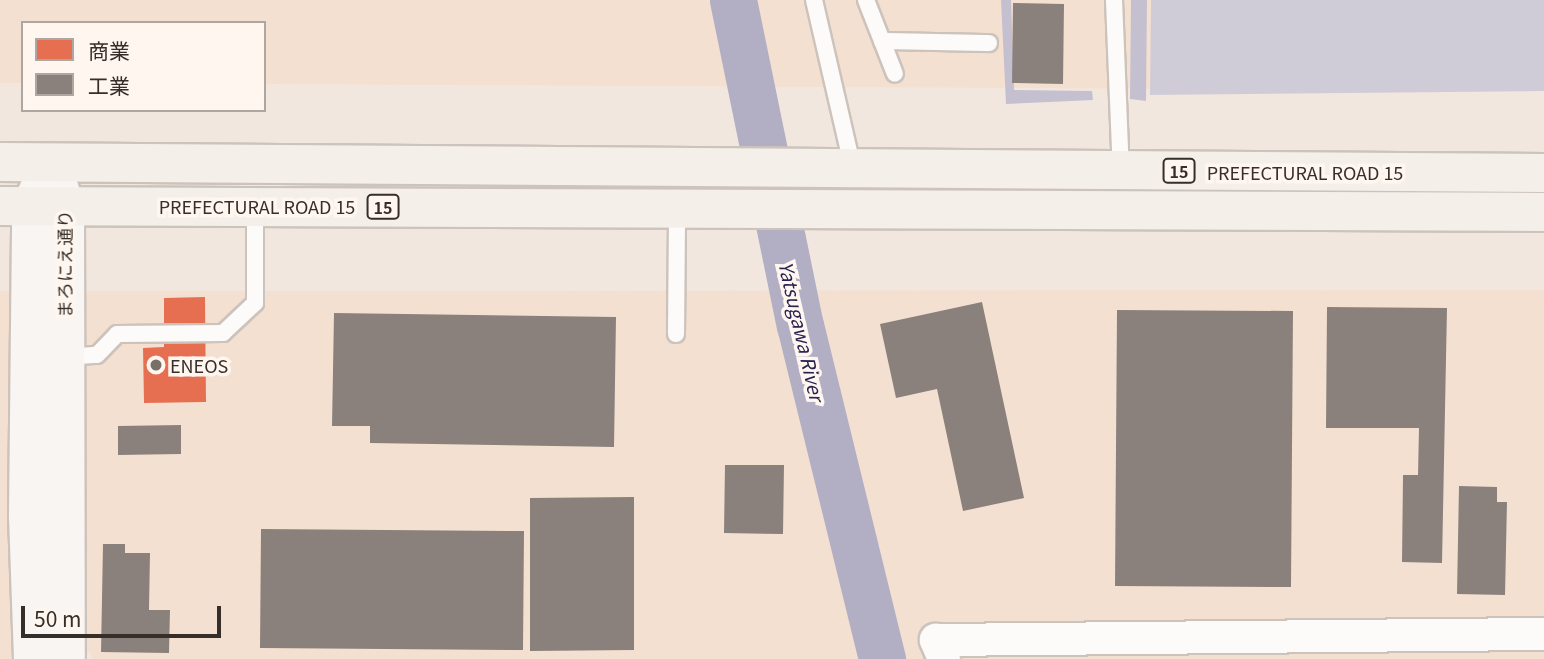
<!DOCTYPE html>
<html>
<head>
<meta charset="utf-8">
<style>
  body { margin:0 }
  #map { position:relative; width:1544px; height:659px; overflow:hidden; background:#f2e7de; font-family:Georgia,"Noto Sans JP",serif }
  div>[style] { position:absolute }
  .built>* { inset:0; background:#f4e0d1 }
  .green>* { inset:0; background:#d0ccd7 }
  .forest>* { inset:0; background:#c5c0d0 }
  .shops>* { inset:0; background:#e76f51 }
  .industry>* { inset:0; background:#8a817c }
  .river>* { height:47px; margin:-23.5px; padding:0 23.5px; transform-origin:23.5px; border-radius:23.5px; background:#b2afc5 }
  .roads { filter:drop-shadow(2px 0 #ccc3bc) drop-shadow(-2px 0 #ccc3bc) drop-shadow(0 2px #ccc3bc) drop-shadow(0 -2px #ccc3bc) }
  .lane>* { height:16px; margin:-8px; padding:0 8px; transform-origin:8px; border-radius:8px; background:#fdfbfa }
  .street>* { height:32px; margin:-16px; padding:0 16px; transform-origin:16px; border-radius:16px; background:#fdfbfa }
  .secondary>* { height:38px; margin:-19px; padding:0 19px; transform-origin:19px; border-radius:19px; background:#f9f5f2 }
  .primary>* { height:38px; margin:-19px; padding:0 19px; transform-origin:19px; border-radius:19px; background:#f5efea }
  .dots>* { width:19px; height:19px; translate:-50% -50%; box-sizing:border-box; border:4px solid #fef6ef; border-radius:50% }
  span { translate:-50% -50%; white-space:nowrap; text-align:center; line-height:1.15; -webkit-text-stroke:7px #fef6ef; paint-order:stroke }
  .shield-label span { padding:2px 5px; background:#fef6ef; border:2px solid; border-radius:5px; -webkit-text-stroke-width:0 }
  .shield-label { font-size:16px; color:#362f29; font-weight:700 }
  .street-label { font-size:18px; color:#362f29 }
  .poi-label { font-size:18px; color:#362f29 }
  .left { translate:0 -50%; text-align:left }
  .water-label { font-size:19px; color:#272351; font-style:italic }
  .legend { position:absolute; left:21px; top:21px; width:245px; height:91px; box-sizing:border-box; background:#fef6ef; border:2px solid #aea6a0; margin:0; padding:9px 12px; list-style:none; font-size:21px; color:#362f29 }
  .legend li { display:flex; align-items:center; gap:14px; height:35px }
  .legend b { width:35px; border:2px solid #aea6a0 }
  .scale { position:absolute; left:21px; top:606px; width:200px; height:32px; box-sizing:border-box; border:4px solid #362f29; border-top:0; padding-left:9px; font-size:21px; line-height:24px; white-space:nowrap; color:#362f29; -webkit-text-stroke:5px #fef6ef; paint-order:stroke }
</style>
</head>
<body>
<div id="map">
  <div class="built">
    <i style="clip-path:polygon(0 0,1544px 0,1544px 91px,264px 84px,264px 23px,23px 23px,23px 83px,0 83px)"></i>
    <i style="clip-path:polygon(1544px 290px,1544px 659px,92px 659px,90px 652px,61px 659px,0 659px,0 291px)"></i>
  </div>
  <div class="green">
    <i style="clip-path:polygon(1151px 0,1544px 0,1544px 91px,1150px 95px)"></i>
  </div>
  <div class="forest">
    <i style="clip-path:polygon(1001px 0,1011px 0,1014px 90px,1092px 91px,1093px 100px,1006px 104px)"></i>
    <i style="clip-path:polygon(1131px 0,1147px 0,1146px 101px,1130px 99px)"></i>
  </div>
  <div class="shops">
    <i style="clip-path:polygon(205px 297px,206px 402px,144px 403px,143px 348px,164px 347px,164px 298px)"></i>
  </div>
  <div class="industry">
    <i style="clip-path:polygon(1013px 3px,1064px 4px,1063px 84px,1012px 83px)"></i>
    <i style="clip-path:polygon(982px 302px,1024px 498px,963px 511px,937px 389px,896px 398px,880px 324px)"></i>
    <i style="clip-path:polygon(1327px 307px,1447px 308px,1442px 563px,1402px 562px,1403px 475px,1418px 475px,1419px 428px,1326px 428px)"></i>
    <i style="clip-path:polygon(1117px 310px,1293px 311px,1291px 587px,1115px 586px)"></i>
    <i style="clip-path:polygon(334px 313px,616px 317px,614px 447px,370px 443px,370px 426px,332px 426px)"></i>
    <i style="clip-path:polygon(181px 425px,181px 454px,118px 455px,118px 426px)"></i>
    <i style="clip-path:polygon(725px 465px,784px 465px,783px 534px,724px 533px)"></i>
    <i style="clip-path:polygon(1459px 486px,1497px 487px,1497px 502px,1507px 502px,1505px 595px,1457px 594px)"></i>
    <i style="clip-path:polygon(634px 497px,634px 650px,530px 651px,530px 498px)"></i>
    <i style="clip-path:polygon(261px 529px,524px 531px,523px 650px,260px 648px)"></i>
    <i style="clip-path:polygon(103px 544px,125px 544px,125px 553px,150px 553px,149px 610px,170px 610px,169px 653px,101px 652px)"></i>
  </div>
  <div class="river">
    <i style="left:733px;top:0;width:332px;rotate:78.4deg"></i>
    <i style="left:800px;top:325px;width:344px;rotate:76.2deg"></i>
  </div>
  <div class="roads">
    <div class="lane">
      <i style="left:814px;top:0;width:173px;rotate:77deg"></i>
      <i style="left:866px;top:0;width:79px;rotate:68.6deg"></i>
      <i style="left:1114px;top:0;width:171px;rotate:87.7deg"></i>
      <i style="left:882px;top:41px;width:107px;rotate:1.1deg"></i>
      <i style="left:676px;top:334px;width:126px;rotate:-89.5deg"></i>
      <i style="left:65px;top:357px;width:32px;rotate:-4deg"></i>
      <i style="left:97px;top:355px;width:29px;rotate:-46deg"></i>
      <i style="left:117px;top:334px;width:106px;rotate:-0.5deg"></i>
      <i style="left:223px;top:333px;width:44px;rotate:-43.2deg"></i>
      <i style="left:255px;top:303px;width:97px;rotate:-90deg"></i>
    </div>
    <div class="street">
      <i style="left:944px;top:659px;width:21px;rotate:-113deg"></i>
      <i style="left:936px;top:640px;width:608px;rotate:-0.57deg"></i>
    </div>
    <div class="secondary">
      <i style="left:55px;top:175px;width:32px;rotate:72deg"></i>
      <i style="left:65px;top:205px;width:454px;rotate:89.9deg"></i>
      <i style="left:33px;top:659px;width:142px;rotate:-92deg"></i>
      <i style="left:28px;top:517px;width:311px;rotate:-89.4deg"></i>
      <i style="left:31px;top:206px;width:47px;rotate:-65.1deg"></i>
    </div>
    <div class="primary">
      <i style="left:0;top:162px;width:1544px;rotate:0.41deg"></i>
      <i style="left:0;top:206px;width:1544px;rotate:0.22deg"></i>
    </div>
  </div>
  <div class="dots">
    <i style="left:156px;top:365px;background:#786f68"></i>
  </div>
  <div class="shield-label">
    <span style="left:1179px;top:171px">15</span>
    <span style="left:383px;top:207px">15</span>
  </div>
  <div class="street-label">
    <span style="left:1305px;top:172px">PREFECTURAL ROAD 15</span>
    <span style="left:257px;top:206px">PREFECTURAL ROAD 15</span>
    <span style="left:64px;top:264px;rotate:-90deg">まろにえ通り</span>
  </div>
  <div class="poi-label">
    <span class="left" style="left:170px;top:365px">ENEOS</span>
  </div>
  <div class="water-label">
    <span style="left:802px;top:331px;rotate:77deg">Yatsugawa River</span>
  </div>
  <ul class="legend">
  <li><b style="height:19px;background:#e76f51"></b>商業</li>
  <li><b style="height:19px;background:#8a817c"></b>工業</li>
  </ul>
  <div class="scale">50 m</div>
</div>
</body>
</html>
